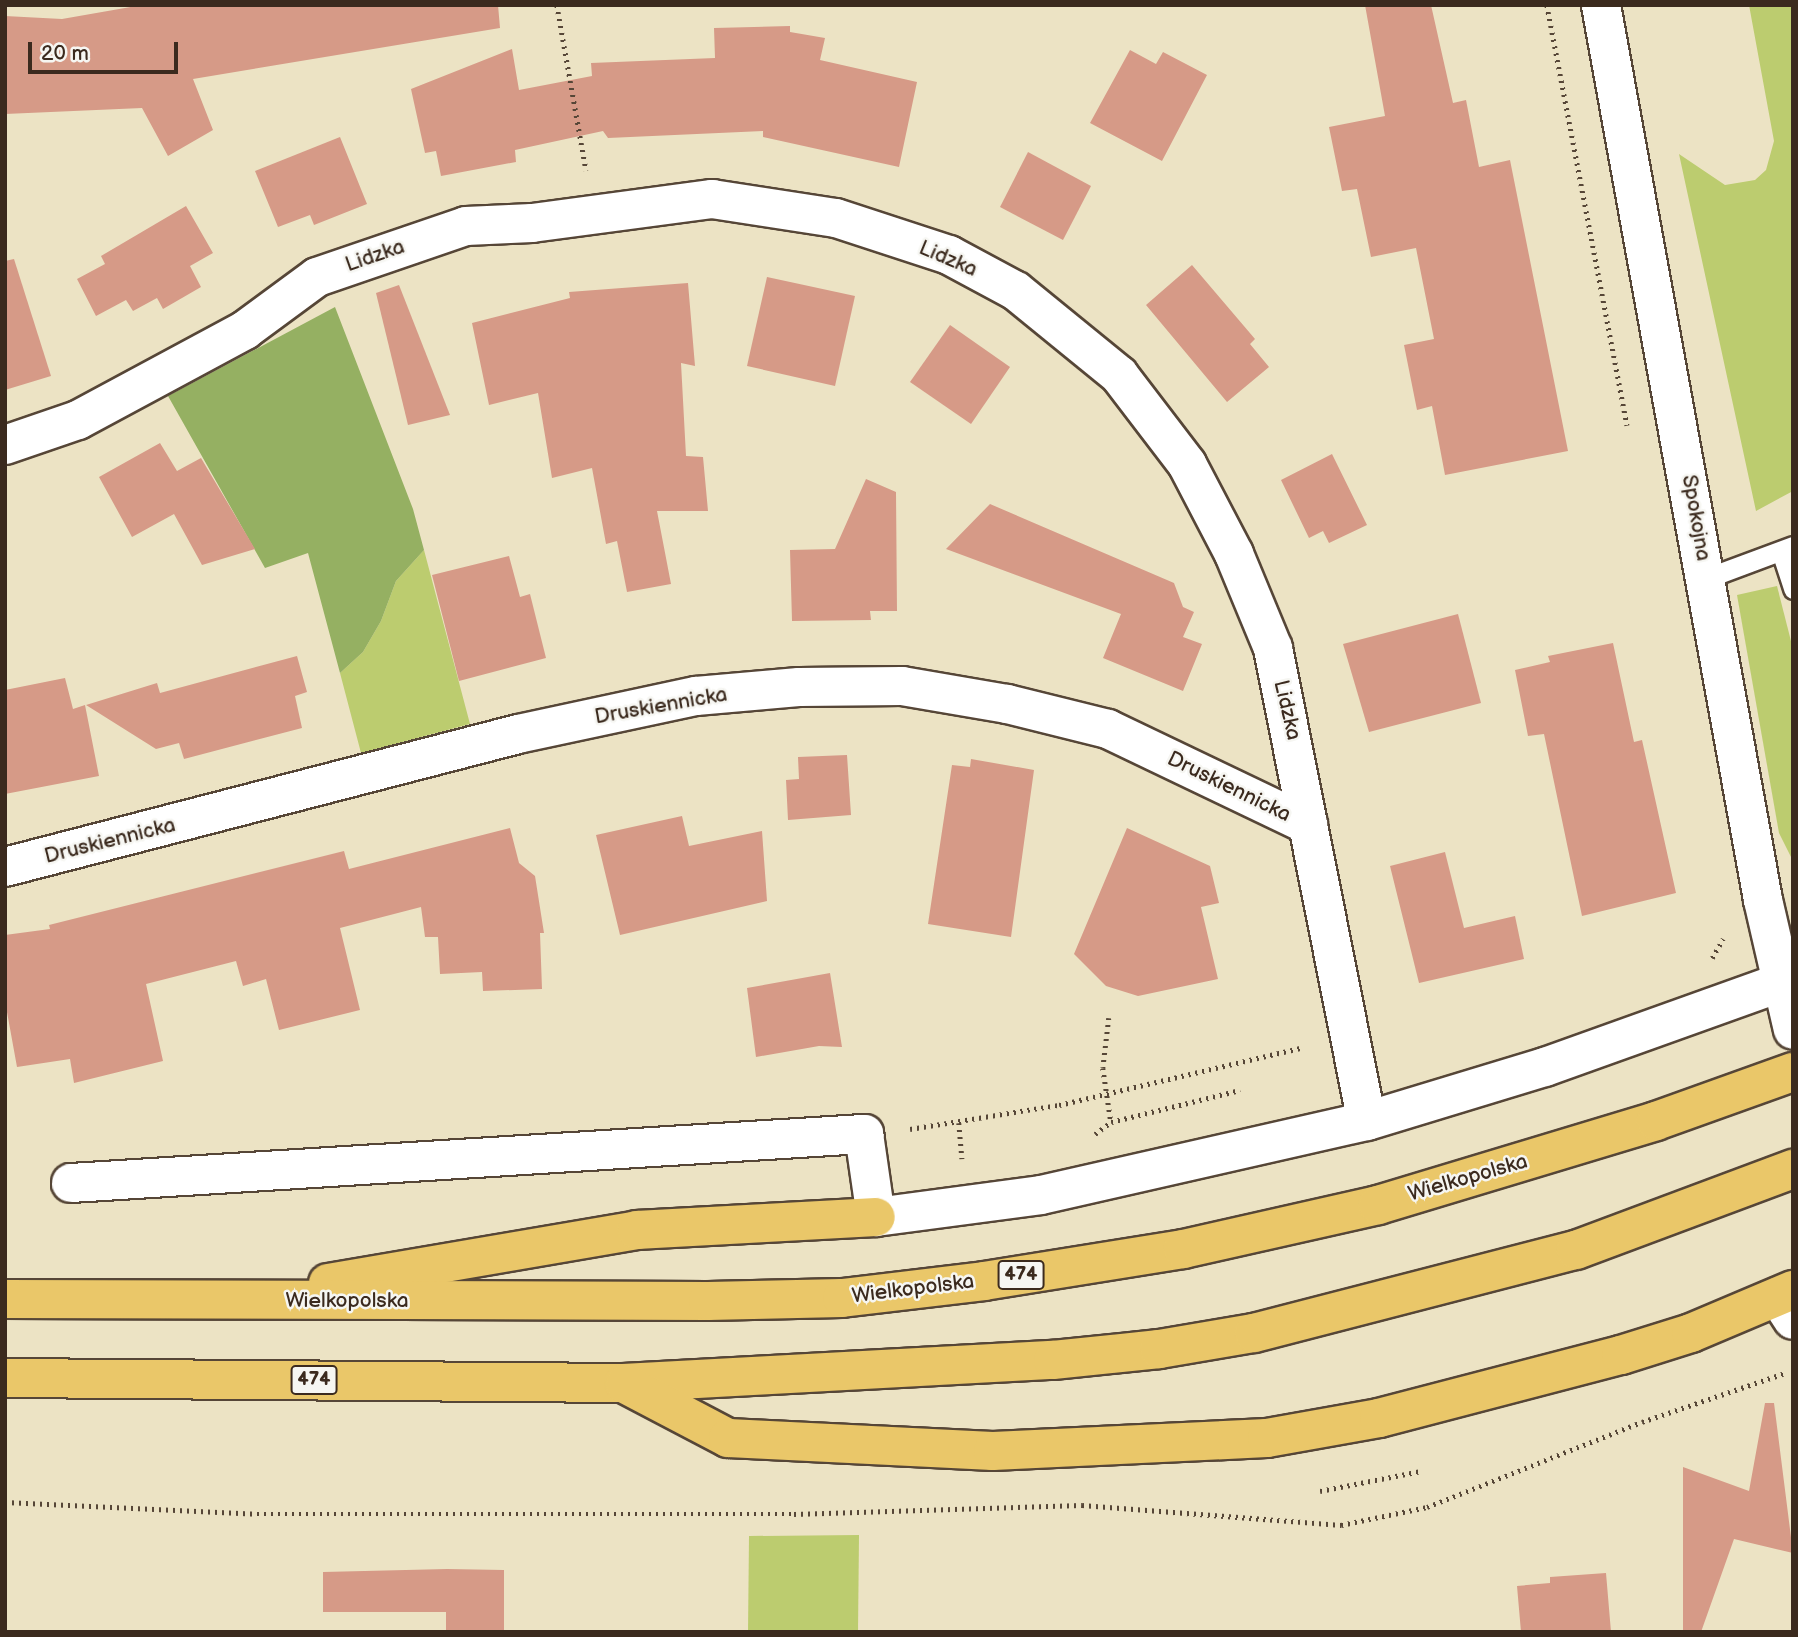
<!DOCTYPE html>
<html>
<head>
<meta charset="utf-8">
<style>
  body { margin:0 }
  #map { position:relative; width:1798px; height:1637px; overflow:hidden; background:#ece3c4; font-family:"Balsamiq Sans",sans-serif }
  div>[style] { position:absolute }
  .green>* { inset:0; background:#bccc6f }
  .forest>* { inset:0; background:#95b062 }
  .building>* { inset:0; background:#d69a87 }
  .path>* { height:4.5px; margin-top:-2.25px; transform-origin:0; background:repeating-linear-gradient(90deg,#564637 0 2px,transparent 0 7px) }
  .roads { filter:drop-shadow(2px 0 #564637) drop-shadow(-2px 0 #564637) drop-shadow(0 2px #564637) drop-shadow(0 -2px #564637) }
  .service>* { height:19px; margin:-9.5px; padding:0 9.5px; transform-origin:9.5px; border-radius:9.5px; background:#fff }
  .minor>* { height:38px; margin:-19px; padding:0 19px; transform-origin:19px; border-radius:19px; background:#fff }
  .primary>* { height:38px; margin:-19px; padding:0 19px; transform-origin:19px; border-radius:19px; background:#eac769 }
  span { translate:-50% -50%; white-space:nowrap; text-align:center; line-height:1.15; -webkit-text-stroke:5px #f6f6f2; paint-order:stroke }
  .shield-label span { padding:2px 5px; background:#f6f6f2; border:2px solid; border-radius:5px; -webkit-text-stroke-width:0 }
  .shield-label { font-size:19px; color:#3b2a1e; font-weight:700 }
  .street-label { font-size:21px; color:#3b2a1e }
  .frame { position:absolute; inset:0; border:7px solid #3b2a1e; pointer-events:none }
  .scale { position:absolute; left:28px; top:42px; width:150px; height:32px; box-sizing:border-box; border:4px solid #3b2a1e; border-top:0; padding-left:9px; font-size:21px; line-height:24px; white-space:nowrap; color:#3b2a1e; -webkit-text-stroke:5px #f6f6f2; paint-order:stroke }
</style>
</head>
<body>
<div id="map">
  <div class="green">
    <i style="clip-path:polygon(1749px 5px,1793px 5px,1793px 491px,1756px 511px,1679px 154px,1725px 185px,1755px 180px,1766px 170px,1774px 141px)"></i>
    <i style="clip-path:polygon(424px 550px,470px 724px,361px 753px,340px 673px,363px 652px,381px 621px,396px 581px)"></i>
    <i style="clip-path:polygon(1777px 586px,1793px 649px,1793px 861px,1779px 833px,1737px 595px)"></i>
    <i style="clip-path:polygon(859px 1535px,858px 1632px,748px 1632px,749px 1536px)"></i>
  </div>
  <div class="forest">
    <i style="clip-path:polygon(335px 307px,413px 509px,424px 550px,396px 581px,381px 621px,363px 652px,340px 673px,308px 553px,265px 568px,168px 396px)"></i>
  </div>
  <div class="building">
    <i style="clip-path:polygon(142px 5px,498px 5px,500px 28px,193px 79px,213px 130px,168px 156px,142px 108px,5px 114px,5px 16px,62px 19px)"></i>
    <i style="clip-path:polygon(1365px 5px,1431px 5px,1453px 103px,1466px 100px,1479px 167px,1510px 160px,1568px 451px,1445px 475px,1432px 406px,1417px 410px,1404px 345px,1434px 339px,1416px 248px,1371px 257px,1357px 189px,1342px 191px,1329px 127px,1385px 116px)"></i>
    <i style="clip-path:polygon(790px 26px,790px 32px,825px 38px,820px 60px,917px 82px,899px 167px,763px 137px,763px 131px,608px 138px,603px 131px,515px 150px,516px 162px,441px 176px,436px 151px,425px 153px,411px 89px,512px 49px,519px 90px,592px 76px,591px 63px,715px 58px,714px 28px)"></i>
    <i style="clip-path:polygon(1130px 50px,1156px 64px,1163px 52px,1207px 75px,1162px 161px,1090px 123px)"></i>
    <i style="clip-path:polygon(340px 137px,367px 204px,314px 225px,310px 215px,278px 227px,255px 171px)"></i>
    <i style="clip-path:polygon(1028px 152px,1091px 186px,1063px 240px,1000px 207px)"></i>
    <i style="clip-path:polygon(186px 206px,213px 253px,190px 266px,201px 287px,163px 309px,157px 298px,133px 311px,126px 300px,96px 316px,77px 279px,105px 264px,101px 256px)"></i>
    <i style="clip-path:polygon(14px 259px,51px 376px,5px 390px,5px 261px)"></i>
    <i style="clip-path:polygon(1192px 265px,1255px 339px,1250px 344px,1269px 367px,1227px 402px,1146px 305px)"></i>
    <i style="clip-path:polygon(767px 277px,855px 296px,835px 386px,747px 366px)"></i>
    <i style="clip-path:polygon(688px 283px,695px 366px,681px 363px,686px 456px,703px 457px,708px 511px,657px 511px,671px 584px,627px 592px,617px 541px,606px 544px,592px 468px,552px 478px,538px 393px,489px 405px,472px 323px,570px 298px,569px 292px)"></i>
    <i style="clip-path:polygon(399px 285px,450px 415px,408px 425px,376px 293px)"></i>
    <i style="clip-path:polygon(950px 325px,1010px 367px,971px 424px,910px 382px)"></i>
    <i style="clip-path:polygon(160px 443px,177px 471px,201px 458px,255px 549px,202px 565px,174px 514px,132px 537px,99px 477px)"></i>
    <i style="clip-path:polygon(1332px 454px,1367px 525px,1329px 543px,1323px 531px,1309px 538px,1281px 480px)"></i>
    <i style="clip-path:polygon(866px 479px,896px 492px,897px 611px,870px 611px,871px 620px,792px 621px,790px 550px,835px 549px)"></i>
    <i style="clip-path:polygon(990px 504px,1174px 583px,1183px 607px,1194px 612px,1183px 637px,1202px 644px,1183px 691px,1103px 658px,1121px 614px,946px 549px)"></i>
    <i style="clip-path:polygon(509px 556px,520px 597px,530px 594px,546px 658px,459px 681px,432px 575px)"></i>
    <i style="clip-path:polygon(1458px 614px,1481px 703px,1369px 732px,1343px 644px)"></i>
    <i style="clip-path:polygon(1613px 643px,1634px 742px,1642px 740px,1676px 893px,1582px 916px,1544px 734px,1528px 736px,1515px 670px,1550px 662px,1548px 656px)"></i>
    <i style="clip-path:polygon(297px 656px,307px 692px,295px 696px,302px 728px,184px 759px,179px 743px,156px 749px,86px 705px,157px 683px,160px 693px)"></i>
    <i style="clip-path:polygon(65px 678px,73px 709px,85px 705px,99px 776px,5px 794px,5px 690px)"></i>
    <i style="clip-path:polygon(847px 755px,851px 815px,788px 820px,786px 780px,799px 779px,798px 757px)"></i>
    <i style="clip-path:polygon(971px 759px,1034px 770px,1011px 937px,928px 924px,952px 765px,970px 767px)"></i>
    <i style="clip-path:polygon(682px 816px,689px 846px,762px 831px,767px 901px,620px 935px,596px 835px)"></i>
    <i style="clip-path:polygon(510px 828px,519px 863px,535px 876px,544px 933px,540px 933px,542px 989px,483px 991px,482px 972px,440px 974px,438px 937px,425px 937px,421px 907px,340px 928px,360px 1010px,279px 1030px,266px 979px,243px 986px,236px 961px,146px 984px,163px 1061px,74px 1083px,70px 1059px,17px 1067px,5px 1001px,5px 935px,50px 929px,49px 925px,344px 851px,349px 869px)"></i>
    <i style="clip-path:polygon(1127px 828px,1210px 866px,1219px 903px,1201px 907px,1218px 979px,1138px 996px,1106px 986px,1074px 954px)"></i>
    <i style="clip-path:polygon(1445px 852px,1464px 928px,1515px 916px,1524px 959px,1419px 983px,1390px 866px)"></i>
    <i style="clip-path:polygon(830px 973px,842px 1047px,819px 1046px,756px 1057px,747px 988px)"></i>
    <i style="clip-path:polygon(1765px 1403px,1774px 1403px,1793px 1553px,1734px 1539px,1701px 1632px,1683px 1632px,1683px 1467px,1749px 1491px)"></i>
    <i style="clip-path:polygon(447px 1569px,504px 1570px,504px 1632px,446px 1632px,446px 1612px,323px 1612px,323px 1572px)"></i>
    <i style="clip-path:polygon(1606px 1573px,1611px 1632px,1521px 1632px,1517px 1586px,1550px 1583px,1550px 1577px)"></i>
  </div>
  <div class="path">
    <i style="left:557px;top:5px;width:168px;rotate:80deg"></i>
    <i style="left:1547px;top:5px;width:428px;rotate:79.2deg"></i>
    <i style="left:1712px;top:958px;width:22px;rotate:-60deg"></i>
    <i style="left:1109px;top:1018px;width:50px;rotate:96.8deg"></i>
    <i style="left:1103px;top:1068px;width:55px;rotate:81.6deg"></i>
    <i style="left:959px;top:1123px;width:36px;rotate:85deg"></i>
    <i style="left:910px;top:1129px;width:151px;rotate:-9.2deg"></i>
    <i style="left:1059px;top:1105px;width:249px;rotate:-13.3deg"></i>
    <i style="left:1095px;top:1134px;width:20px;rotate:-37deg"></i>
    <i style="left:1111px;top:1122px;width:133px;rotate:-13.9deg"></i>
    <i style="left:1320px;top:1491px;width:103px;rotate:-11.2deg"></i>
    <i style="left:5px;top:1502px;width:252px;rotate:2.7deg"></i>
    <i style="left:257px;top:1514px;width:537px"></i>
    <i style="left:794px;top:1514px;width:288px;rotate:-1.8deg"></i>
    <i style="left:1082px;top:1505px;width:260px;rotate:4.4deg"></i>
    <i style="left:1341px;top:1525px;width:88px;rotate:-11.8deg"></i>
    <i style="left:1427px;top:1507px;width:231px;rotate:-21.6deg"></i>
    <i style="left:1642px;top:1422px;width:151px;rotate:-18.9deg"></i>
  </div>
  <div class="roads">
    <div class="service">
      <i style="left:1781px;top:551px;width:40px;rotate:72deg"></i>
      <i style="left:1707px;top:578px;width:92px;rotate:-20.4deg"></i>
    </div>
    <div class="minor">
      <i style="left:1601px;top:5px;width:910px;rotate:79.74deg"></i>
      <i style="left:1763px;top:900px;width:133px;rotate:77deg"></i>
      <i style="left:5px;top:445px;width:77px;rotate:-18.9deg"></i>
      <i style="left:78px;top:420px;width:190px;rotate:-28.3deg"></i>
      <i style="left:245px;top:330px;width:89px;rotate:-36.4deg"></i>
      <i style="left:317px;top:277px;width:157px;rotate:-18.9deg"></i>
      <i style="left:466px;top:226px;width:66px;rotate:-2.6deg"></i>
      <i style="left:532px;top:223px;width:182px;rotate:-7.6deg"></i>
      <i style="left:712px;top:199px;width:125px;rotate:8.7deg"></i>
      <i style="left:836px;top:218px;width:119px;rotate:18.1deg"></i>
      <i style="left:949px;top:255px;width:76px;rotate:28.2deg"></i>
      <i style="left:1016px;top:291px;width:133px;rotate:39.2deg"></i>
      <i style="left:1119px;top:375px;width:112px;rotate:52.6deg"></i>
      <i style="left:1187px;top:464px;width:102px;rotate:62.4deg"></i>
      <i style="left:1234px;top:554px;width:102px;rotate:67.5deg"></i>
      <i style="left:1273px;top:648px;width:482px;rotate:78.8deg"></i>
      <i style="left:5px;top:867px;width:530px;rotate:-14.53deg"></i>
      <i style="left:518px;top:734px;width:182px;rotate:-12.1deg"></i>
      <i style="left:696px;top:696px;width:103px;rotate:-5deg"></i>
      <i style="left:799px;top:687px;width:103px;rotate:-0.6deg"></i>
      <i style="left:902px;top:686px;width:107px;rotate:9.7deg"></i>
      <i style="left:1007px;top:704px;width:104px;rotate:13.9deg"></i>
      <i style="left:1108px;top:729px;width:222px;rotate:25.6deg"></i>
      <i style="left:71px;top:1183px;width:795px;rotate:-3.54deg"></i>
      <i style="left:864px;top:1134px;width:84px;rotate:81.8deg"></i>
      <i style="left:876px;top:1217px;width:166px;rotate:-7.6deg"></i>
      <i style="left:1041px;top:1195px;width:334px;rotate:-12.8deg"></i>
      <i style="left:1367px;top:1121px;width:186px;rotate:-16.9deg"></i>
      <i style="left:1545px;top:1067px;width:263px;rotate:-19.7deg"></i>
      <i style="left:1778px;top:1297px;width:27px;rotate:57deg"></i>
    </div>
    <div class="primary">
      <i style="left:328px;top:1283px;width:314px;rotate:-9.7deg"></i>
      <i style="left:637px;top:1230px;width:239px;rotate:-3.1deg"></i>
      <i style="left:5px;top:1299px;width:703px;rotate:0.16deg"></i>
      <i style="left:708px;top:1301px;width:134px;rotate:-1.3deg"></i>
      <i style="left:842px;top:1298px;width:143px;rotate:-6.8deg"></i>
      <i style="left:984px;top:1281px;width:202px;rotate:-9.1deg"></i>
      <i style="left:1183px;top:1249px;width:200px;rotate:-12.7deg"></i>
      <i style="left:1378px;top:1205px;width:290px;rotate:-16.8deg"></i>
      <i style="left:1656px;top:1121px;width:145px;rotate:-19.7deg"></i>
      <i style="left:5px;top:1378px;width:618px;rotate:0.46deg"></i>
      <i style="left:623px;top:1383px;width:431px;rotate:-3.1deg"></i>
      <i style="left:1053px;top:1360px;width:107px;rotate:-5.9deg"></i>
      <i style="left:1159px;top:1349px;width:96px;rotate:-9.6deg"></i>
      <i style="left:1254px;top:1333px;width:333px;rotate:-14.5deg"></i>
      <i style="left:1576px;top:1250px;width:232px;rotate:-20.5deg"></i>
      <i style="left:625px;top:1384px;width:116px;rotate:27.7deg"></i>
      <i style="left:728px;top:1438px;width:265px;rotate:2.8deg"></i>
      <i style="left:993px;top:1451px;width:274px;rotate:-2.7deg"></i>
      <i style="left:1267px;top:1438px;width:114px;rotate:-10.1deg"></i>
      <i style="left:1379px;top:1418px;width:250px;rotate:-14.6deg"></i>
      <i style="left:1621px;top:1355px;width:73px;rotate:-17.4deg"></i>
      <i style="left:1691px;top:1333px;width:111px;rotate:-22.9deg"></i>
    </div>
  </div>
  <div class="shield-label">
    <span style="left:1021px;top:1275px">474</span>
    <span style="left:314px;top:1380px">474</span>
  </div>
  <div class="street-label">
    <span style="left:375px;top:256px;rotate:-19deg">Lidzka</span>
    <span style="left:948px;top:259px;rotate:23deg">Lidzka</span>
    <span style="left:1696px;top:518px;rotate:80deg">Spokojna</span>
    <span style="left:661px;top:706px;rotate:-10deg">Druskiennicka</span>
    <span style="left:1287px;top:710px;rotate:77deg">Lidzka</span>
    <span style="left:1229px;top:787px;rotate:26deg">Druskiennicka</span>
    <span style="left:110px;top:841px;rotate:-14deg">Druskiennicka</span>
    <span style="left:1468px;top:1178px;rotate:-16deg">Wielkopolska</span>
    <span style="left:913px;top:1289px;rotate:-7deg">Wielkopolska</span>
    <span style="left:347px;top:1301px">Wielkopolska</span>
  </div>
  <div class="frame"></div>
  <div class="scale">20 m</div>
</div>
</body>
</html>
